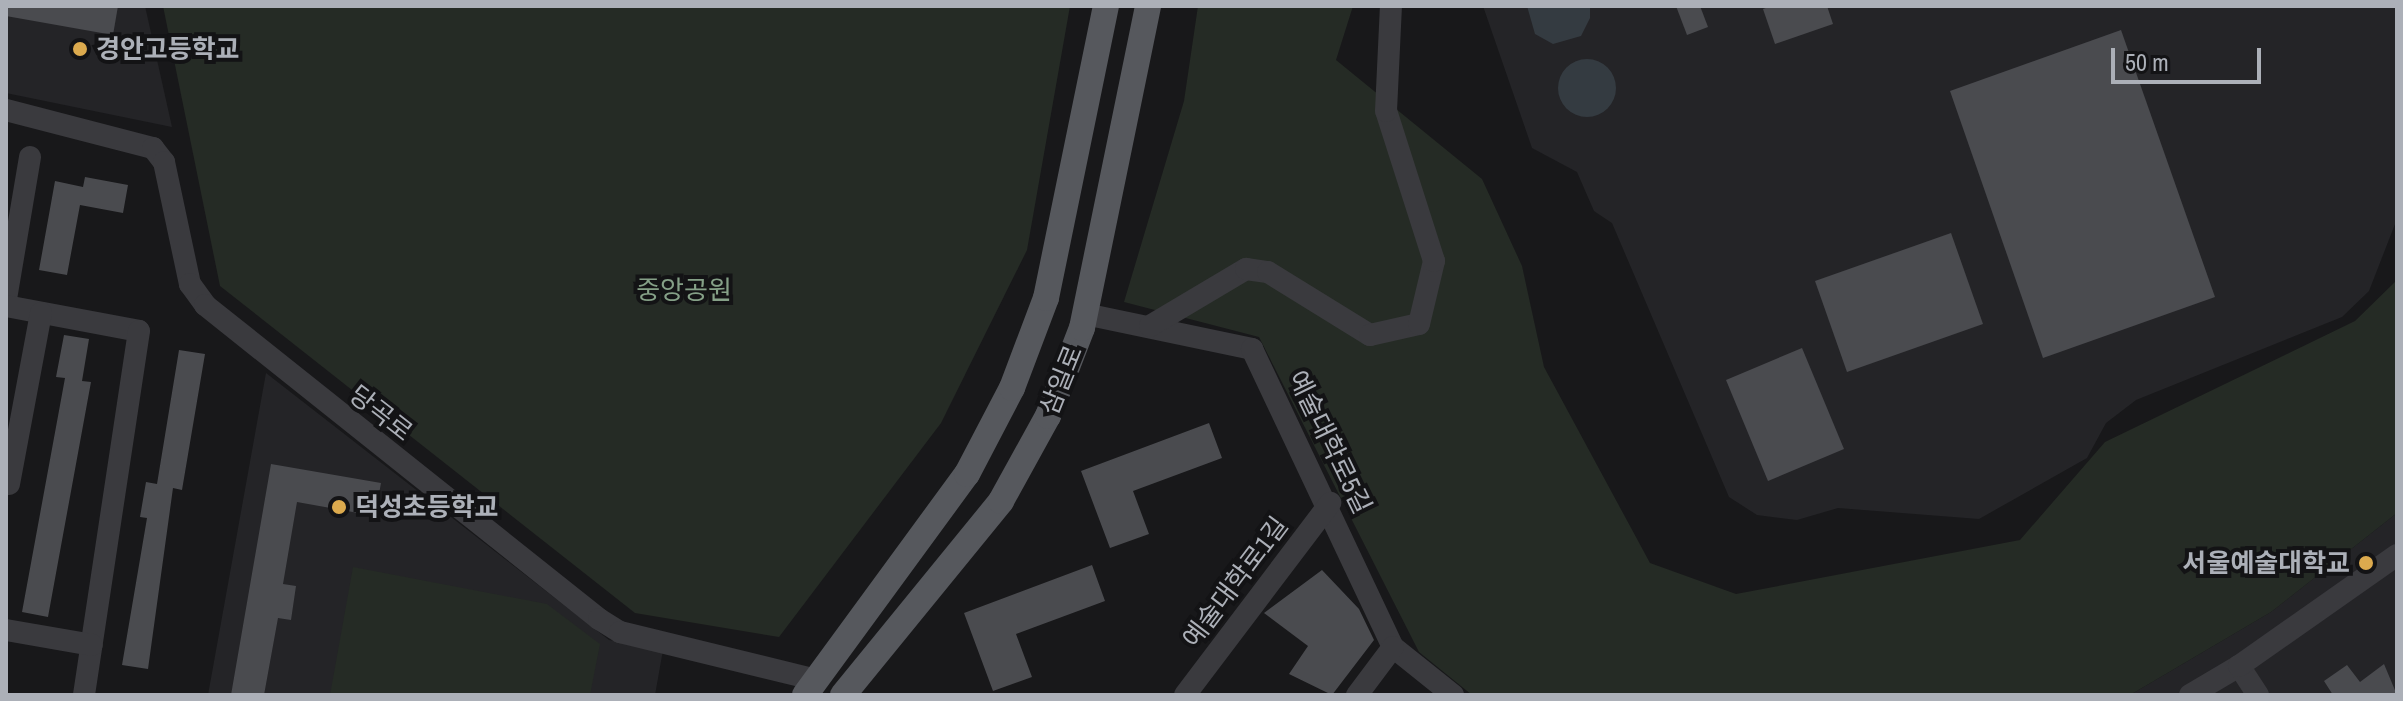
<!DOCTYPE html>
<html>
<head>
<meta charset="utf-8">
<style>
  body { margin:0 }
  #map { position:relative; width:2403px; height:701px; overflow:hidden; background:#18181a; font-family:"Archivo Narrow","Noto Sans KR",sans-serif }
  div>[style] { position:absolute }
  .built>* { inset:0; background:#242427 }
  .green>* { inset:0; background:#252b25 }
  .water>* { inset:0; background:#343b41 }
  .round { border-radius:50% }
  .building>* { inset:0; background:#4a4b4f }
  .minor>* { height:22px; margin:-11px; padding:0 11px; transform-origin:11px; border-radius:11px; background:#3a3a3e }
  .major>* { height:26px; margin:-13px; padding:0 13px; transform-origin:13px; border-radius:13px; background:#56585d }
  .dots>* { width:22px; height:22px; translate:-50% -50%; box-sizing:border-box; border:4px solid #131315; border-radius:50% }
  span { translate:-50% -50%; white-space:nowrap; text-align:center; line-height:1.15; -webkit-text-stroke:8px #131315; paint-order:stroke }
  .poi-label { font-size:26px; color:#acb0b8; font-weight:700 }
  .left { translate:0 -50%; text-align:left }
  .right { translate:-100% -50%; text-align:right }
  .park-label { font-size:26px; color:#85a087 }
  .street-label { font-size:26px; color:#acb0b8 }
  .frame { position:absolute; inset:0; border:8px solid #acb0b8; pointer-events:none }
  .scale { position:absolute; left:2111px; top:48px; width:150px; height:36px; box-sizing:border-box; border:4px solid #acb0b8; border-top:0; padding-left:10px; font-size:24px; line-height:28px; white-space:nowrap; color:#acb0b8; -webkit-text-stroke:6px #131315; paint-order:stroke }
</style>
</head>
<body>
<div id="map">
  <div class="built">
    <i style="clip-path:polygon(6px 6px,145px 6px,172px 127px,6px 93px)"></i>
    <i style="clip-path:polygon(1483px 6px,2397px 6px,2397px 219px,2369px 291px,2342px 317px,2136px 400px,2106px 423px,2087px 458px,1979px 519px,1838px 508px,1797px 520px,1757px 515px,1729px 497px,1612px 223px,1594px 211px,1577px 172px,1532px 148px)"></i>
    <i style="clip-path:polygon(266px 373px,609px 640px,663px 650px,655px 695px,208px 695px)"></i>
    <i style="clip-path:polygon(2397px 513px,2397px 695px,2130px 695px,2271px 612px)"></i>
  </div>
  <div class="green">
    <i style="clip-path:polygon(163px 6px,1070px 6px,1027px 250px,941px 423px,779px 637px,635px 613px,220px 286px)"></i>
    <i style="clip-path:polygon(1198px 6px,1353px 6px,1336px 60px,1482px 179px,1522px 266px,1544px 367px,1650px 563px,1736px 594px,2020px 540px,2105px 442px,2355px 321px,2397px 280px,2397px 513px,2271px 612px,2130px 695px,1472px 695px,1419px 652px,1259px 337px,1124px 302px,1184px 101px)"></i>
    <i style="clip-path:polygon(353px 567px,547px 604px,600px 644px,590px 695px,330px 695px)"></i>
  </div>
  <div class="water">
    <i style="clip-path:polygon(1527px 6px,1590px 6px,1590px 18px,1581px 36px,1553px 44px,1535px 34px)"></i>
    <i class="round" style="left:1558px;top:59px;width:58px;height:58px"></i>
  </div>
  <div class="building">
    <i style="clip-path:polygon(6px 6px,118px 6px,113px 35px,6px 16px)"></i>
    <i style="clip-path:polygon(1676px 6px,1700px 6px,1708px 27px,1687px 35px)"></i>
    <i style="clip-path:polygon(1771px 6px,1827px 6px,1833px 24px,1775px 44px,1763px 9px)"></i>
    <i style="clip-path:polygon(2121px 30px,2215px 297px,2043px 358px,1950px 91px)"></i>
    <i style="clip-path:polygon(85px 177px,128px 185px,123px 213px,80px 205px,67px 275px,39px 270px,55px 181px,83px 187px)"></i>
    <i style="clip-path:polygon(1951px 233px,1983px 324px,1847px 372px,1815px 281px)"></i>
    <i style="clip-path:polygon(64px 335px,89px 339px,82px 381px,91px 382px,48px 617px,22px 612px,65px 378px,56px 377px)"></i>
    <i style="clip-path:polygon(1802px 348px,1844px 449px,1768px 481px,1726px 380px)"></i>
    <i style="clip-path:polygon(179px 350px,205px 354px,182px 490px,173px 488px,148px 669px,122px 665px,147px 518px,140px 517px,146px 482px,157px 484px)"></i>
    <i style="clip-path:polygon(1209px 423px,1222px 458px,1133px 491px,1149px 534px,1110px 548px,1081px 471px)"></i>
    <i style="clip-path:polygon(271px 464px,381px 483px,375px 516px,297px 502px,283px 584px,296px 586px,291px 620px,278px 618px,264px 695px,231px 695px)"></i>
    <i style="clip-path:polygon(1092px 565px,1105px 601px,1016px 634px,1032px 677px,993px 691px,964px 613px)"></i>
    <i style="clip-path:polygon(1322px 570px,1359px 609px,1374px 640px,1332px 695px,1289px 674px,1308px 646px,1264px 613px)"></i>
    <i style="clip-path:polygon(2384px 664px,2397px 695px,2333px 695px,2324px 681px,2347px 665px,2360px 682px)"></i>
  </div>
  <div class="minor">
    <i style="left:6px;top:110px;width:152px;rotate:14.5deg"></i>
    <i style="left:153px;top:148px;width:18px;rotate:52deg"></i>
    <i style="left:164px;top:162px;width:125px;rotate:78deg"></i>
    <i style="left:190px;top:284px;width:26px;rotate:54deg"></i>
    <i style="left:205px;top:305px;width:504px;rotate:38.55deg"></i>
    <i style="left:599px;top:619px;width:25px;rotate:32deg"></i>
    <i style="left:620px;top:632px;width:203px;rotate:13.7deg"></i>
    <i style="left:6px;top:299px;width:144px;rotate:-80.4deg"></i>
    <i style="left:6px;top:306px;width:135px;rotate:10.6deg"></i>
    <i style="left:139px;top:331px;width:368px;rotate:98.6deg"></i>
    <i style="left:1085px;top:314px;width:171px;rotate:11.8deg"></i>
    <i style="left:1252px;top:349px;width:330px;rotate:64.7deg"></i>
    <i style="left:1393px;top:647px;width:77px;rotate:38.7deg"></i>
    <i style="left:1150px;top:326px;width:112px;rotate:-30.7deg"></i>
    <i style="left:1246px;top:269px;width:22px;rotate:8deg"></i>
    <i style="left:1268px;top:272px;width:120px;rotate:31.7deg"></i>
    <i style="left:1370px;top:335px;width:50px;rotate:-12.7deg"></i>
    <i style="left:1419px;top:324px;width:65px;rotate:-76.6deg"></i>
    <i style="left:1434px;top:261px;width:157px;rotate:-107.7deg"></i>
    <i style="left:1386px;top:111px;width:105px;rotate:-87.3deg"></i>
    <i style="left:9px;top:484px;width:174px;rotate:-79.4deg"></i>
    <i style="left:6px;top:630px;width:87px;rotate:9.9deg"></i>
    <i style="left:1185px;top:695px;width:241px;rotate:-52.9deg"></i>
    <i style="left:1357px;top:695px;width:60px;rotate:-53.1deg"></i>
    <i style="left:2190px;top:695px;width:57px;rotate:-30.6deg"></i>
    <i style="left:2258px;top:695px;width:35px;rotate:-123deg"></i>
    <i style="left:2239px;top:666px;width:193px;rotate:-35.1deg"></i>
  </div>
  <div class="major">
    <i style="left:805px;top:695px;width:274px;rotate:-53.8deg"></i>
    <i style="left:967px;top:474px;width:97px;rotate:-62.4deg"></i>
    <i style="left:1012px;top:388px;width:96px;rotate:-69.3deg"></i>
    <i style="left:1046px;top:298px;width:298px;rotate:-78.4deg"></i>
    <i style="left:843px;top:695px;width:250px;rotate:-50.8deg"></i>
    <i style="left:1001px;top:501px;width:97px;rotate:-61.1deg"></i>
    <i style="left:1048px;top:416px;width:94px;rotate:-68.9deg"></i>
    <i style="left:1082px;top:328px;width:329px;rotate:-78.4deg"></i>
  </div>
  <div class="dots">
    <i style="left:80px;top:49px;background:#dcaa4e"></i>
    <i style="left:339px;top:507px;background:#dcaa4e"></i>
    <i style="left:2366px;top:563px;background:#dcaa4e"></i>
  </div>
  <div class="poi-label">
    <span class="left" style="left:96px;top:49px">경안고등학교</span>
    <span class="left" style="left:355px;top:507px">덕성초등학교</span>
    <span class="right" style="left:2350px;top:563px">서울예술대학교</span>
  </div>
  <div class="park-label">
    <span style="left:684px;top:290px">중앙공원</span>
  </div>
  <div class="street-label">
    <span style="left:1061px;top:380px;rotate:-68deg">삼일로</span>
    <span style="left:381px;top:413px;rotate:38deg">당곡로</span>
    <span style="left:1330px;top:442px;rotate:64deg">예술대학로5길</span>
    <span style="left:1235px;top:582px;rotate:-53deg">예술대학로1길</span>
  </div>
  <div class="frame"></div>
  <div class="scale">50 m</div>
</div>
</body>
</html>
